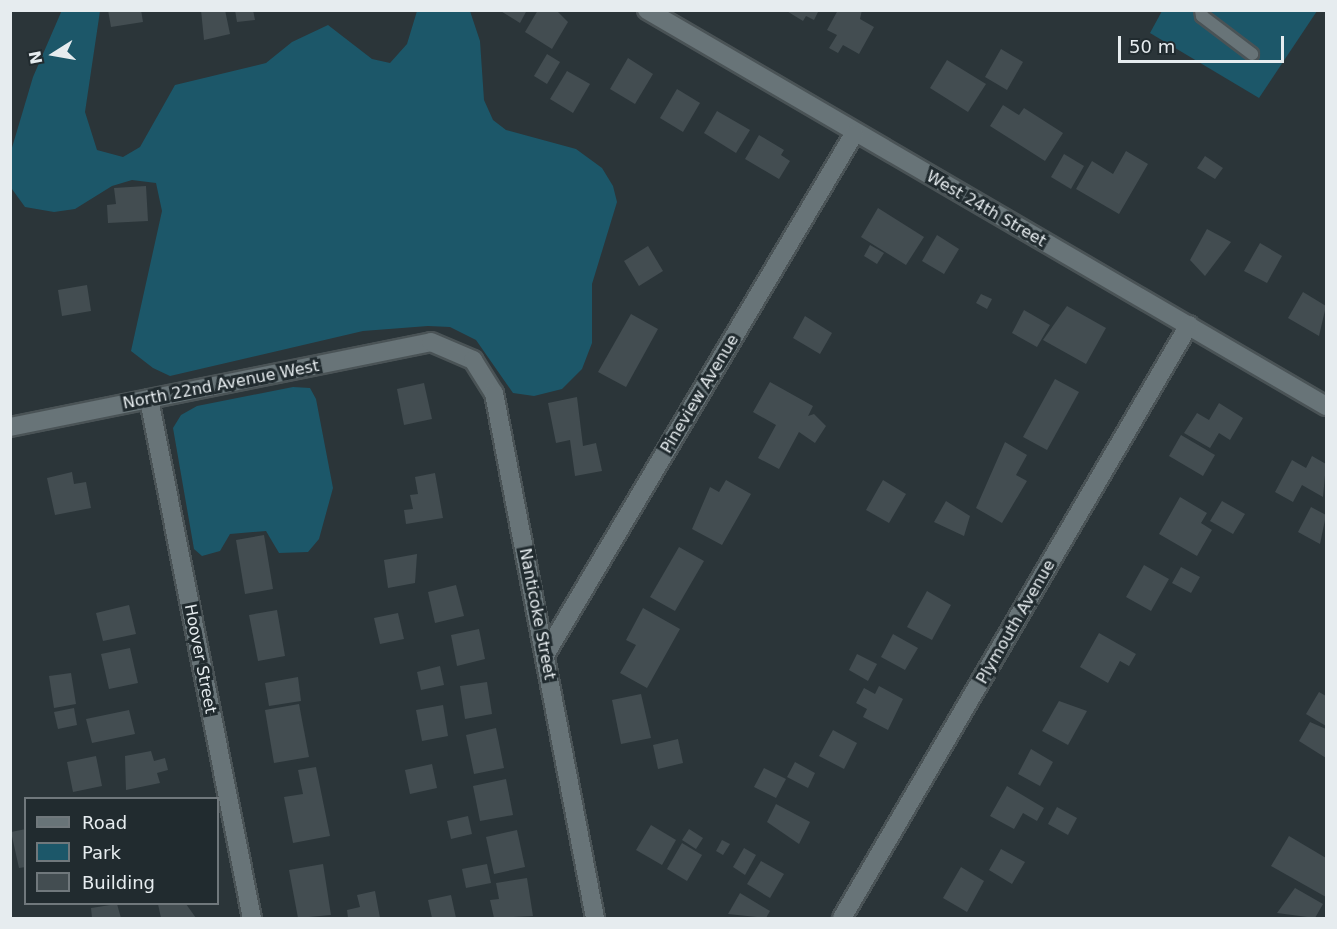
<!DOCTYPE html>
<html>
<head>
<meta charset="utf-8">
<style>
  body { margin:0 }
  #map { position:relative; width:1337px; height:929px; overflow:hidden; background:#2b3539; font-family:"DejaVu Sans",sans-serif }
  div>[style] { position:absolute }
  .green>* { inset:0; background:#1c5769 }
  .building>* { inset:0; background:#434d51 }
  .roads { filter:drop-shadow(2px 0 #4a5356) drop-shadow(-2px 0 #4a5356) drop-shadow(0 2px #4a5356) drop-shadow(0 -2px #4a5356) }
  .lane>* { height:12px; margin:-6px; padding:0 6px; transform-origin:6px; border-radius:6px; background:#687478 }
  .street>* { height:18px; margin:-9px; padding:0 9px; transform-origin:9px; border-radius:9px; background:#687478 }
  span { translate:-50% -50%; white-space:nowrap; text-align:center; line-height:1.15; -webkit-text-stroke:6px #212b2f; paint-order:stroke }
  .street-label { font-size:16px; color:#e6ecef }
  .frame { position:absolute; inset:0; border:12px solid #e6ecef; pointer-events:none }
  .legend { position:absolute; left:24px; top:797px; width:195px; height:108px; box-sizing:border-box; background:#212b2f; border:2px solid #70787c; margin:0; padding:8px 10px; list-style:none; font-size:18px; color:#e6ecef }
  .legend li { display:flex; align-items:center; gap:12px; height:30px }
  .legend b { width:30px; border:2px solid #70787c }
  .north { position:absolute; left:24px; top:24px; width:60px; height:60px; -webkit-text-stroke:4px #212b2f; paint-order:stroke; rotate:259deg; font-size:16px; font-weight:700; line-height:24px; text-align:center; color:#e6ecef }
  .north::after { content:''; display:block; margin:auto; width:21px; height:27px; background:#e6ecef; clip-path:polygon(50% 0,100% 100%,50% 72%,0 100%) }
  .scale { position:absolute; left:1118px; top:36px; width:166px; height:27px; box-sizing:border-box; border:3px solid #e6ecef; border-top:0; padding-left:8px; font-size:18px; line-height:21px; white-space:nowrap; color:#e6ecef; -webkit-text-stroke:4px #212b2f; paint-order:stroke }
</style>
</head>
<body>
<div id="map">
  <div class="green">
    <i style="clip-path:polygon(62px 10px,100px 11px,85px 112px,97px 150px,123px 157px,140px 147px,175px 85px,266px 63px,292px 42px,328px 25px,372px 59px,390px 63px,407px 44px,417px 11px,470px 11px,480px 41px,484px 100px,493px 120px,506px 130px,576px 149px,602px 168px,613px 186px,617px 202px,592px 284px,592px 343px,582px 369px,562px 389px,534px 396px,513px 393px,476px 340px,450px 327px,428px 326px,363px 331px,170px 376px,153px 368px,131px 351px,162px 211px,156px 183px,132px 180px,112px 186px,75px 209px,54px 212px,25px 207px,12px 189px,11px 151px,33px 77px)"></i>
    <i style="clip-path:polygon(1162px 11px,1317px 11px,1259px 98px,1150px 33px)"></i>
    <i style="clip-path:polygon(293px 387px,310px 388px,316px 399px,333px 488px,319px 539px,308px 552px,279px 553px,266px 531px,230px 534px,220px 551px,202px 556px,194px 549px,173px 428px,181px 415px,197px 406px)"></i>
  </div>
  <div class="building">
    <i style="clip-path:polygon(108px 10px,141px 10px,143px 22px,111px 27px)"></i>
    <i style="clip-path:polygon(201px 10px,225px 10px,230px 34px,204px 40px)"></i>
    <i style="clip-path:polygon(235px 10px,253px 10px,255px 20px,237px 22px)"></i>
    <i style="clip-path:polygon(499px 10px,527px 10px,520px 23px)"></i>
    <i style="clip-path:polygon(538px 10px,556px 10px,568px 22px,552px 49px,525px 32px)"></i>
    <i style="clip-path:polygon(785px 10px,819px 10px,814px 20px,806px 16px,803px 21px)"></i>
    <i style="clip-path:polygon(838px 10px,862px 10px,860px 19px,874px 27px,859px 54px,843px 45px,838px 53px,829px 48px,837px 35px,827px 30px)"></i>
    <i style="clip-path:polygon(1001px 49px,1023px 62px,1007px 90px,985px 77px)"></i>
    <i style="clip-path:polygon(547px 54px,560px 62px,547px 84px,534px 76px)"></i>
    <i style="clip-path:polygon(628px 58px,653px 74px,635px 104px,610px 89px)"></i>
    <i style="clip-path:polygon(947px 60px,986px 84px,968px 112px,930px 88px)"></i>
    <i style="clip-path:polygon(567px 71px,590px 84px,573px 113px,550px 99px)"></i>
    <i style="clip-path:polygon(677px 89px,700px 103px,683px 132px,660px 118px)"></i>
    <i style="clip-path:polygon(1003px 105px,1019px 115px,1024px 108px,1063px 133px,1045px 161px,990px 126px)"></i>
    <i style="clip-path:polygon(717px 111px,750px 130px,736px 153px,704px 133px)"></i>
    <i style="clip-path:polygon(759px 135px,784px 150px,781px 155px,790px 161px,779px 179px,745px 159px)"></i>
    <i style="clip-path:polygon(1126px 151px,1148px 164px,1119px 214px,1076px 189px,1092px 161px,1113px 174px)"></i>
    <i style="clip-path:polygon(1064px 154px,1084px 166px,1071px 189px,1051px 177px)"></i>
    <i style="clip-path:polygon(1205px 156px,1223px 168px,1215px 179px,1197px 168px)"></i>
    <i style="clip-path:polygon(146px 186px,148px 221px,108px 223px,107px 205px,116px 204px,114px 188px)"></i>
    <i style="clip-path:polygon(878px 208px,924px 237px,906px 265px,861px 237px)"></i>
    <i style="clip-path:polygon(1207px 229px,1231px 242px,1205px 276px,1190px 260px)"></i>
    <i style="clip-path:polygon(937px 235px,959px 249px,944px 274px,922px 261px)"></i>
    <i style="clip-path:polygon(1260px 243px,1282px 256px,1267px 283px,1244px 271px)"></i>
    <i style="clip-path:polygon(870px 245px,884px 253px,877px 264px,864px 256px)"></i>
    <i style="clip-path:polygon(648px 246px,663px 271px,639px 286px,624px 261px)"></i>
    <i style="clip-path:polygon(87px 285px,91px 311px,62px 316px,58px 290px)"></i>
    <i style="clip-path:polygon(1303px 292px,1326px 306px,1319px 336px,1288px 318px)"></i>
    <i style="clip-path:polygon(981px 294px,992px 299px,987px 309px,976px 303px)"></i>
    <i style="clip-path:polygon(1067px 306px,1106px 328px,1086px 364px,1043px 340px)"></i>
    <i style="clip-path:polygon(1024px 310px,1050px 325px,1037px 347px,1012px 333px)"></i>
    <i style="clip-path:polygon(631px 314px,658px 329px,626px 387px,598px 372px)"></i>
    <i style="clip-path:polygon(805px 316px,832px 333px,820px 354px,793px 338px)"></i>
    <i style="clip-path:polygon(1055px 379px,1079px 392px,1047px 450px,1023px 437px)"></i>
    <i style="clip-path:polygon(770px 382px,813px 406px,808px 416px,814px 414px,826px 426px,815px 443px,799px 432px,779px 469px,758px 458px,776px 425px,753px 412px)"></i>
    <i style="clip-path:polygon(424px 383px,432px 419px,404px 425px,397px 389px)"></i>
    <i style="clip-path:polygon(577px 397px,583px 446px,596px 443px,602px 471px,575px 476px,570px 440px,556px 443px,548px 403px)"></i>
    <i style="clip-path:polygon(1219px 403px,1243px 418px,1230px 440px,1219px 433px,1210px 448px,1184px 433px,1197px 413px,1209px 420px)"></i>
    <i style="clip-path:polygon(1181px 435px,1215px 455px,1203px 476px,1169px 456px)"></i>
    <i style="clip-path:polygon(1005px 442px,1027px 455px,1016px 475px,1027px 481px,1002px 523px,976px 508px)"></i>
    <i style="clip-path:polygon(1312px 456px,1326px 464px,1323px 497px,1302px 485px,1293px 502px,1275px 492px,1292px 460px,1306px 468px)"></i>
    <i style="clip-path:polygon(72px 472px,74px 484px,86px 482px,91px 508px,55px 515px,47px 478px)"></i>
    <i style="clip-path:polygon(435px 473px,443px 518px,406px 524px,404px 510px,413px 509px,410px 495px,418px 494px,415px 477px)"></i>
    <i style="clip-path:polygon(726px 480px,751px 494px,722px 545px,692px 529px,710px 487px,719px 492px)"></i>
    <i style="clip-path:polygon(883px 480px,906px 494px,889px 523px,866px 510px)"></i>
    <i style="clip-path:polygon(1180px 497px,1207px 513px,1201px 523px,1212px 530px,1197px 556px,1159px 534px)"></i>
    <i style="clip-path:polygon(946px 501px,970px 516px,964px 536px,934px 522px)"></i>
    <i style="clip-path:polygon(1222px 501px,1245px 514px,1233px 534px,1210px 521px)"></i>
    <i style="clip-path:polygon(1311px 507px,1326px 515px,1320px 544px,1298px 532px)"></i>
    <i style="clip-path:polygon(264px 535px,273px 589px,245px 594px,236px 540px)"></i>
    <i style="clip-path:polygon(679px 547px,704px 561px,675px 611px,650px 597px)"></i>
    <i style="clip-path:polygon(417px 554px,415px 583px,388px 588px,384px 560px)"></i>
    <i style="clip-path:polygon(1144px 565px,1169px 579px,1151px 611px,1126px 597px)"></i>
    <i style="clip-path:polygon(1181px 567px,1200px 577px,1191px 593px,1172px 583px)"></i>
    <i style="clip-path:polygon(456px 585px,464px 616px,435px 623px,428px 592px)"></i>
    <i style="clip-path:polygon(927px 591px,951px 605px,932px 640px,907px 627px)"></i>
    <i style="clip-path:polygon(129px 605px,136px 634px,103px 641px,96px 613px)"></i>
    <i style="clip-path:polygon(643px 608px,680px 629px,647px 688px,620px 673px,636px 645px,626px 640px)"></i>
    <i style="clip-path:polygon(277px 610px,285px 656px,258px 661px,249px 615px)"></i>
    <i style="clip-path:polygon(398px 613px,404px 639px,380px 644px,374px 618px)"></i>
    <i style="clip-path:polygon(479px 629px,485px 659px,457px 666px,451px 635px)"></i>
    <i style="clip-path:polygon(1099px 633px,1136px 654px,1129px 666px,1120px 661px,1108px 683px,1080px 667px)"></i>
    <i style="clip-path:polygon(893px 634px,918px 648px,905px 670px,881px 657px)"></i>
    <i style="clip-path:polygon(130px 648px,138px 683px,109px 689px,101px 654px)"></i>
    <i style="clip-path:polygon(857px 654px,877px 664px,868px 681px,849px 670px)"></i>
    <i style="clip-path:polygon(440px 666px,444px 685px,421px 690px,417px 672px)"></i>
    <i style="clip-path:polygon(71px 673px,76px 704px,54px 708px,49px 676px)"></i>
    <i style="clip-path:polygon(298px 677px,301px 701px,269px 706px,265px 683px)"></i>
    <i style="clip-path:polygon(487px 682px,492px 714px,465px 719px,460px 686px)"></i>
    <i style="clip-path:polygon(879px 686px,903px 699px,888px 730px,863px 717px,867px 709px,856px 703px,864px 688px,875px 694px)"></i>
    <i style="clip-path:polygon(1319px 692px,1326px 696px,1326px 726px,1306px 714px)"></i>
    <i style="clip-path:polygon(641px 694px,651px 738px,621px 744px,612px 700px)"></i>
    <i style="clip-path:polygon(1059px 701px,1087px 711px,1068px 745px,1042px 731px)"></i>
    <i style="clip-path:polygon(299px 704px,309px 757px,274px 763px,265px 710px)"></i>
    <i style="clip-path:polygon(443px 705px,448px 736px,422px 741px,416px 710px)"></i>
    <i style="clip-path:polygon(74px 708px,77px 725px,58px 729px,54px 712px)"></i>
    <i style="clip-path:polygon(129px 710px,135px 734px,92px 743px,86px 719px)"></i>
    <i style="clip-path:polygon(1310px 722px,1326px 729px,1326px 758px,1299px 741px)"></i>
    <i style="clip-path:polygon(496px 728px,504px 768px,474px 774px,466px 735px)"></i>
    <i style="clip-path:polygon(833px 730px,857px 743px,844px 769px,819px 756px)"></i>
    <i style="clip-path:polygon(678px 739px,683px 763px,658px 769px,653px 745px)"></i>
    <i style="clip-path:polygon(1031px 749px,1053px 762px,1040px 786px,1018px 774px)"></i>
    <i style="clip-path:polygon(151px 751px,154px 761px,165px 758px,168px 770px,157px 773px,160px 783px,126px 790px,125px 756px)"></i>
    <i style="clip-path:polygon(96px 756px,102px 786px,73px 792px,67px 762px)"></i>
    <i style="clip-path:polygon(795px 762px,815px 773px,808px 788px,787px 777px)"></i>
    <i style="clip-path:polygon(432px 764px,437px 788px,410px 794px,405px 770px)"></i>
    <i style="clip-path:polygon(316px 767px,330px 836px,293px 843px,284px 797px,303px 794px,298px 770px)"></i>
    <i style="clip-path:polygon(764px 768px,786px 779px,776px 798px,754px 787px)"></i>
    <i style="clip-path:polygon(506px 779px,513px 815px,480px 821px,473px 786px)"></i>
    <i style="clip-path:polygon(1007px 786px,1044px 808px,1037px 821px,1023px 813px,1014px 829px,990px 816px)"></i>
    <i style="clip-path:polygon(776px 804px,810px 822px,799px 844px,767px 822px)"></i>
    <i style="clip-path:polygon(1057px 807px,1077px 818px,1068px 835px,1048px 824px)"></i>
    <i style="clip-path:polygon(468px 816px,472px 834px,451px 839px,447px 821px)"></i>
    <i style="clip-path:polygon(651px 825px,676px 840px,662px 865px,636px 850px)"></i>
    <i style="clip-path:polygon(26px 829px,26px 867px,19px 868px,11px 832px)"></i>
    <i style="clip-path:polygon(689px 829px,703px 838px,696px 849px,682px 840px)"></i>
    <i style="clip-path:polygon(517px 830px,525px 867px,494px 874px,486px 837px)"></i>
    <i style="clip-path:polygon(1289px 836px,1326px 858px,1326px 897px,1271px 866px)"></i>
    <i style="clip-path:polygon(722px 840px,730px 844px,723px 855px,716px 851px)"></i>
    <i style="clip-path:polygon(682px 843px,702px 855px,687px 881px,667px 869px)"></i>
    <i style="clip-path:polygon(744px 848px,756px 855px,745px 875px,733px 867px)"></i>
    <i style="clip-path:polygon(1001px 849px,1025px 862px,1012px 884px,989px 870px)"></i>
    <i style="clip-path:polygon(761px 861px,784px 874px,770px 898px,747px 884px)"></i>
    <i style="clip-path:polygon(323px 864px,331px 915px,298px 918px,289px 870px)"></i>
    <i style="clip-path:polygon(487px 864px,491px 883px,466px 888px,462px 869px)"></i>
    <i style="clip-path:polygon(961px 867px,984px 881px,967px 912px,943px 898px)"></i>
    <i style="clip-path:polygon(527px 878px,533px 916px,494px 918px,490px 900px,499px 899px,496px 883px)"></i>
    <i style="clip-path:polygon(1295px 888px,1323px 904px,1315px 918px,1277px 913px)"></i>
    <i style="clip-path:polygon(375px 891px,380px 918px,348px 918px,347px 910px,360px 907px,357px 895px)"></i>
    <i style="clip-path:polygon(740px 893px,770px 911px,766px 918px,728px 914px)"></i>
    <i style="clip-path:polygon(451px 895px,456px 918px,432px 918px,428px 900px)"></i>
    <i style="clip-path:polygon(117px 904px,121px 918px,92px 918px,91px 908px)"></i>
    <i style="clip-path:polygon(158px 904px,186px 904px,196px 918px,161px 918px)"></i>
  </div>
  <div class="roads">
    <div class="lane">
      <i style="left:1201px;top:10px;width:6px;rotate:81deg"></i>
      <i style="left:1202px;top:16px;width:63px;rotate:37.2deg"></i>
    </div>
    <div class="street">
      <i style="left:647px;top:10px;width:786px;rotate:30.25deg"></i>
      <i style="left:149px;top:399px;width:529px;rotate:78.78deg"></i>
      <i style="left:10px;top:427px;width:429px;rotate:-11.4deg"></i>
      <i style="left:431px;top:342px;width:46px;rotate:23.2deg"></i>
      <i style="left:473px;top:360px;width:39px;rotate:58deg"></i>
      <i style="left:494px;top:393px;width:535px;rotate:79.11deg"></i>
      <i style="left:545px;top:655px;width:606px;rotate:-59.33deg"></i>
      <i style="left:842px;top:918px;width:687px;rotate:-59.67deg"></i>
    </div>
  </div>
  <div class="street-label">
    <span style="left:986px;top:209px;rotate:30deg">West 24th Street</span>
    <span style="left:221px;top:385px;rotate:-11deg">North 22nd Avenue West</span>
    <span style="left:700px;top:394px;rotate:-59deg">Pineview Avenue</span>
    <span style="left:537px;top:614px;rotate:79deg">Nanticoke Street</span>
    <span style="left:1016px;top:622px;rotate:-60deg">Plymouth Avenue</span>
    <span style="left:200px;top:659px;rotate:79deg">Hoover Street</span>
  </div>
  <div class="frame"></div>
  <ul class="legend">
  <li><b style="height:8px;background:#687478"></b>Road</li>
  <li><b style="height:16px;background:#1c5769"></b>Park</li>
  <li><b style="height:16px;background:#434d51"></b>Building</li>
  </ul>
  <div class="north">N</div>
  <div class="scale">50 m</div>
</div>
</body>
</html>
